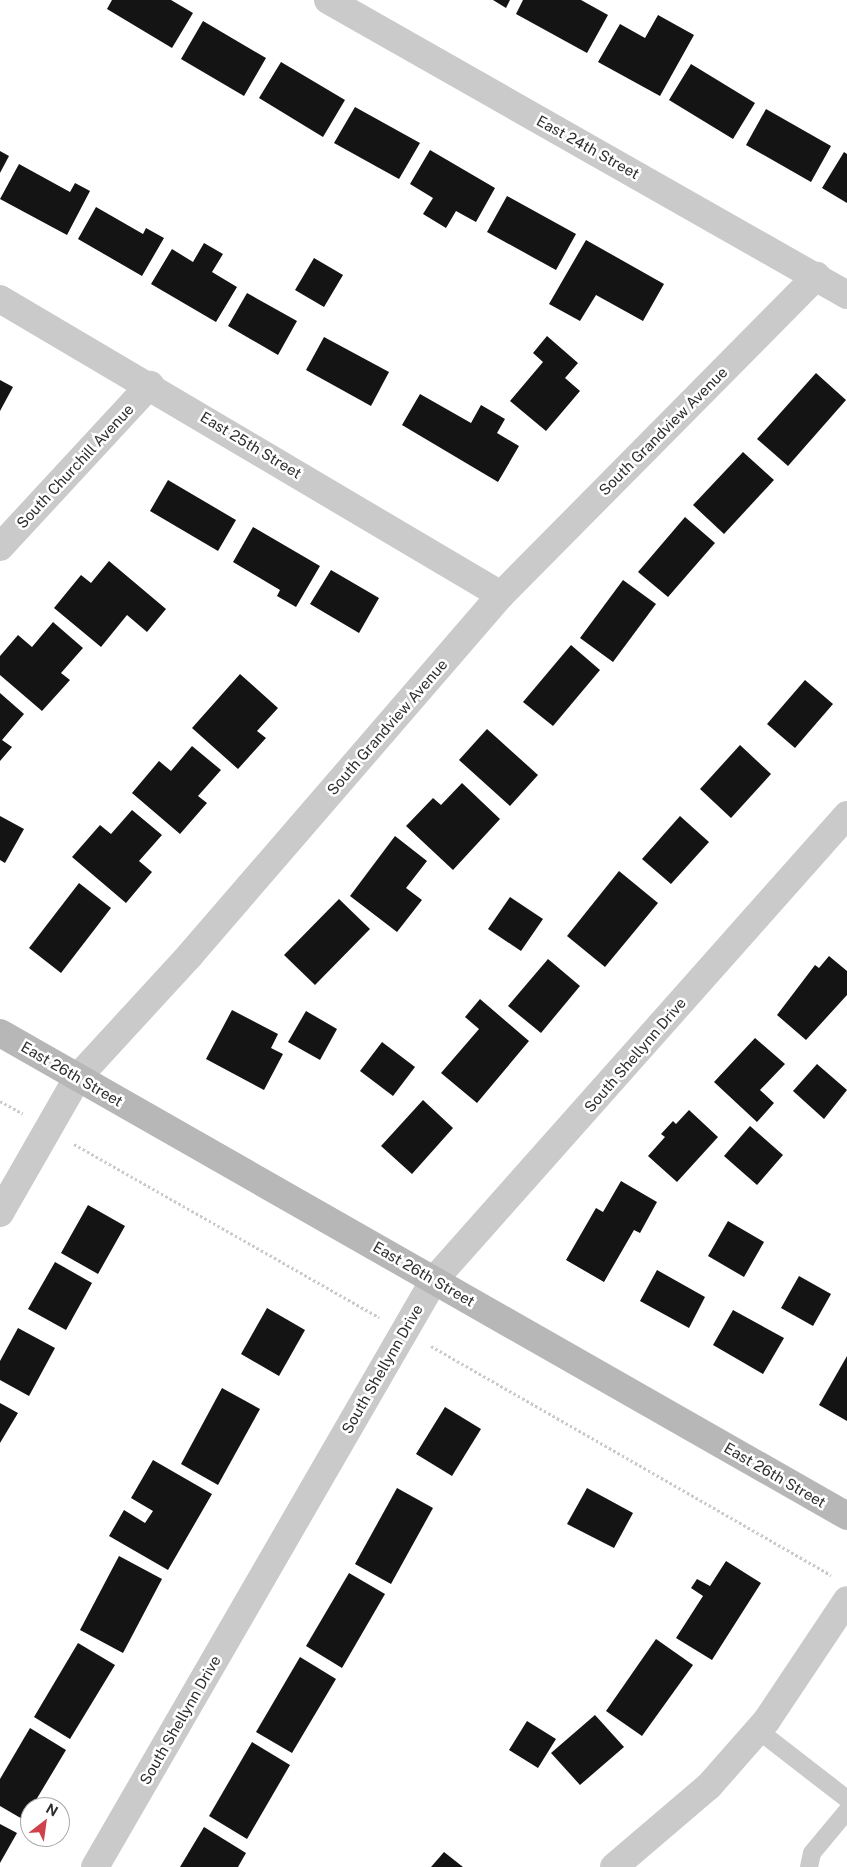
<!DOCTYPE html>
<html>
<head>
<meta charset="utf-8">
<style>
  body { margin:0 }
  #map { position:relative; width:847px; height:1867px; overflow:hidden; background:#fff; font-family:"Public Sans",sans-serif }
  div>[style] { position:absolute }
  .building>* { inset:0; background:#141414 }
  .path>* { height:3px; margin-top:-1.5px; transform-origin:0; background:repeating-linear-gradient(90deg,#cacaca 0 2.5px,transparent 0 5px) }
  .service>* { height:18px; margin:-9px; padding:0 9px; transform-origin:9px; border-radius:9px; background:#cacaca }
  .minor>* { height:28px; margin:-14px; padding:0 14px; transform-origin:14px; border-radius:14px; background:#cacaca }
  .secondary>* { height:28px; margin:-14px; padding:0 14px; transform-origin:14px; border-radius:14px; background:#b7b7b7 }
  span { translate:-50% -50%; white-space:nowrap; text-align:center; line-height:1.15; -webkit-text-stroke:5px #fff; paint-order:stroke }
  .street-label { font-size:15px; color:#2d2d2d }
  .north { position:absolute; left:20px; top:1797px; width:50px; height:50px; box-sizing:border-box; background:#fff; border:1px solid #ababab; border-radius:50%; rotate:30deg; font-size:14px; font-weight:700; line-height:20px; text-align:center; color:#2d2d2d }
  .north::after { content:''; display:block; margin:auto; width:18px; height:22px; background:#d0424b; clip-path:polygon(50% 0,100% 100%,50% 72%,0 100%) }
</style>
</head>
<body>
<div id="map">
  <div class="building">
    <i style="clip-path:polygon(112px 0,171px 0,193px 13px,172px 48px,107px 9px)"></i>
    <i style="clip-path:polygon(493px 0,510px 0,506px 8px)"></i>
    <i style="clip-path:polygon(523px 0,581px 0,608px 15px,587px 53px,516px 14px)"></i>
    <i style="clip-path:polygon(658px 15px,694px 35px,660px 96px,598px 62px,620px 24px,645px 38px)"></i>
    <i style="clip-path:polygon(203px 21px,266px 58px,244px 96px,181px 59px)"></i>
    <i style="clip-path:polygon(281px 62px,345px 100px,323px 137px,259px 98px)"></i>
    <i style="clip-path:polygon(691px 64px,755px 103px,733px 139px,669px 100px)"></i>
    <i style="clip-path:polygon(355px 107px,420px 143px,399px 179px,334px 143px)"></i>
    <i style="clip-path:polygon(766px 109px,831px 146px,811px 182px,746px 145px)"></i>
    <i style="clip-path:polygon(430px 150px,495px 188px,476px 222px,456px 211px,446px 228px,423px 214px,433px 198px,410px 184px)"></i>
    <i style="clip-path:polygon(0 151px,9px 156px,0 173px)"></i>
    <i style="clip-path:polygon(844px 152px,847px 154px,847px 203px,822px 188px)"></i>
    <i style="clip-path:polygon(19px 164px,70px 192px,75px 183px,90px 191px,67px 235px,0 199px)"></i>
    <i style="clip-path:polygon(507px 196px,576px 234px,556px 270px,487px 232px)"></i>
    <i style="clip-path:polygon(96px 207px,143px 234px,146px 228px,164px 238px,142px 276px,78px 239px)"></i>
    <i style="clip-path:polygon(586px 240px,664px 284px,643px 321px,596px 295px,580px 321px,549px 304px)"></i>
    <i style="clip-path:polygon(204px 243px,223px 254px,212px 272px,237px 287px,216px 322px,151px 284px,172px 249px,193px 262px)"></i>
    <i style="clip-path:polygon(314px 258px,343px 275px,324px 307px,295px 290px)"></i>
    <i style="clip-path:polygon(247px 293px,297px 321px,278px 355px,228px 326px)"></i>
    <i style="clip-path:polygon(547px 336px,578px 363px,565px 378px,580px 391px,546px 431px,510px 401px,543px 362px,533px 353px)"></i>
    <i style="clip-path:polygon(324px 337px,389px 372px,371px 406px,306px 370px)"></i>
    <i style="clip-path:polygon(816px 373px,846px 400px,788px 466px,757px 439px)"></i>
    <i style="clip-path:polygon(0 380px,13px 387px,0 411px)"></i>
    <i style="clip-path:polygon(420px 394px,471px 423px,481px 405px,505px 419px,497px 433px,519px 446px,498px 482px,402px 425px)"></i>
    <i style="clip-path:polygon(743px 452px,774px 480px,724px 534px,693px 505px)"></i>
    <i style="clip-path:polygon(168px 480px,236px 520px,218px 551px,150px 511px)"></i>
    <i style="clip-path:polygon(685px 517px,715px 543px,668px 597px,638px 572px)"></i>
    <i style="clip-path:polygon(253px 527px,320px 566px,296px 607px,277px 596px,280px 590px,233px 562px)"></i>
    <i style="clip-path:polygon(109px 561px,166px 609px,147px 632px,127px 615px,101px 647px,54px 608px,81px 575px,91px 583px)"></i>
    <i style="clip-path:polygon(331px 570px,379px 598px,359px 633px,310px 604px)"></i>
    <i style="clip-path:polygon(623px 580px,656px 604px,613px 662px,580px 638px)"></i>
    <i style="clip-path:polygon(53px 622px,83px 648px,61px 673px,70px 680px,42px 711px,0 675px,0 656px,18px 635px,32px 647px)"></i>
    <i style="clip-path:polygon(571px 645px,600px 670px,553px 726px,523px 702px)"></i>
    <i style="clip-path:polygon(240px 674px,278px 708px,257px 731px,266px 738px,238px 769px,192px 728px)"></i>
    <i style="clip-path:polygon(805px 680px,833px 704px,795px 748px,767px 724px)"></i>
    <i style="clip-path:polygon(0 693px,24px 714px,2px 740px,12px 747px,0 761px)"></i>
    <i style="clip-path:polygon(487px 729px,538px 775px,510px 806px,459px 760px)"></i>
    <i style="clip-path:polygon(740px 745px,771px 774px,731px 818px,700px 789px)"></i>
    <i style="clip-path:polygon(192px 746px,221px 770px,198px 796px,207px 803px,180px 834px,132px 793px,159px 761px,171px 771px)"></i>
    <i style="clip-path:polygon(462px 783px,500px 819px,453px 870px,406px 826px,433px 798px,441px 805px)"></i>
    <i style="clip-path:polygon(132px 810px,162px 835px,139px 861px,152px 872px,126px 903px,72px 857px,100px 825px,111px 834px)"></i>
    <i style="clip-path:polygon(0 816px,24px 829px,5px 863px,0 860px)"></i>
    <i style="clip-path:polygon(680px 816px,709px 842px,671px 884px,642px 859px)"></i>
    <i style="clip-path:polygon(395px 836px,427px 861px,406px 888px,422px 900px,397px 932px,350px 896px)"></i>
    <i style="clip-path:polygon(619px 871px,658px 903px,605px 967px,567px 936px)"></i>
    <i style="clip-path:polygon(79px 883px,111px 908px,61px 973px,29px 948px)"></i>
    <i style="clip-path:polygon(510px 897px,543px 919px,521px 951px,488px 929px)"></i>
    <i style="clip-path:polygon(339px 899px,370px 929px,315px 985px,284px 955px)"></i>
    <i style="clip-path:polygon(829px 956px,847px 971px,847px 995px,806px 1040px,777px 1015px,815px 965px,819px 968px)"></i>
    <i style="clip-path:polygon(548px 959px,580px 986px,541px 1033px,508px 1006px)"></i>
    <i style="clip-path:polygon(480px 999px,529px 1041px,477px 1103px,441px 1073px,479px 1029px,465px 1017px)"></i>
    <i style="clip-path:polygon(232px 1010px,278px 1034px,271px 1048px,283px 1054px,264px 1090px,206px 1059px)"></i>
    <i style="clip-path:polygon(306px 1011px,337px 1029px,320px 1060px,288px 1042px)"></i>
    <i style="clip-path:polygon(755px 1038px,785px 1064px,760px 1090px,774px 1103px,757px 1122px,714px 1082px)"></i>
    <i style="clip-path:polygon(382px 1042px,415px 1067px,393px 1096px,360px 1071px)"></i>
    <i style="clip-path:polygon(817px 1064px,847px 1090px,824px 1119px,793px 1091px)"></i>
    <i style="clip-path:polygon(423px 1100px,453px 1128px,412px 1174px,381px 1146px)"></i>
    <i style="clip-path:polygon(689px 1110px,718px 1137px,677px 1182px,648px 1156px,665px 1137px,661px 1134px,673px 1121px,676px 1124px)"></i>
    <i style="clip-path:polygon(750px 1126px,783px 1155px,757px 1185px,724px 1156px)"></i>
    <i style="clip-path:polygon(621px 1181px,657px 1202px,640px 1233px,634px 1230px,604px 1282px,566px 1260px,596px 1208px,603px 1212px)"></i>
    <i style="clip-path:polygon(88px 1205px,125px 1226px,98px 1274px,61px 1253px)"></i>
    <i style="clip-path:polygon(728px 1221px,764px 1242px,744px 1277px,708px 1256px)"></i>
    <i style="clip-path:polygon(55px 1262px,92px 1283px,66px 1330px,28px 1309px)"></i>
    <i style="clip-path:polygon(657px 1270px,705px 1297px,689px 1328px,640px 1301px)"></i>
    <i style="clip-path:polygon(799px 1276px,831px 1294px,813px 1326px,781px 1308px)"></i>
    <i style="clip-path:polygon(267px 1308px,305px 1330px,279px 1376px,241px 1354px)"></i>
    <i style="clip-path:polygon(733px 1310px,784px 1338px,763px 1374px,713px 1345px)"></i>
    <i style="clip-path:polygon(18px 1328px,55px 1348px,29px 1396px,0 1380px,0 1361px)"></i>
    <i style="clip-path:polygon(847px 1356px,847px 1421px,819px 1405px)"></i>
    <i style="clip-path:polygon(222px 1388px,260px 1409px,218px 1485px,181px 1464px)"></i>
    <i style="clip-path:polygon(0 1403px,18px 1413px,0 1443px)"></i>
    <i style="clip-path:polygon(445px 1407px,481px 1429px,452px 1476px,416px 1454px)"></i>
    <i style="clip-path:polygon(153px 1460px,212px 1494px,168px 1570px,109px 1536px,124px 1510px,145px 1523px,153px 1511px,131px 1498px)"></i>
    <i style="clip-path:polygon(397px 1488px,433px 1508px,391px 1584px,355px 1564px)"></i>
    <i style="clip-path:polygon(587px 1488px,633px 1513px,614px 1548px,567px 1524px)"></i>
    <i style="clip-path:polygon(119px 1556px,162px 1579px,123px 1653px,80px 1630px)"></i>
    <i style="clip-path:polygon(726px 1561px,761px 1583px,712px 1660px,676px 1638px,703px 1596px,691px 1588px,697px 1579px,710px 1586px)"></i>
    <i style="clip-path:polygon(349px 1573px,385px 1594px,342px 1668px,306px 1646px)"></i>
    <i style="clip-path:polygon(656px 1639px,693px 1665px,642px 1736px,606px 1711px)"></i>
    <i style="clip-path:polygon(78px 1643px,115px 1665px,70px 1739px,34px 1717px)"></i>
    <i style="clip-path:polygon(300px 1657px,336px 1679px,292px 1753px,256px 1732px)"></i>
    <i style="clip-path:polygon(595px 1715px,624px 1747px,580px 1785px,551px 1753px)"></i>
    <i style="clip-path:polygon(527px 1721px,556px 1739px,538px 1768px,509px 1750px)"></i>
    <i style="clip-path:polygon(30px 1728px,66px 1750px,24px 1820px,0 1806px,0 1779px)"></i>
    <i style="clip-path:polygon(252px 1742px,290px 1765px,247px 1839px,209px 1816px)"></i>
    <i style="clip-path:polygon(0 1824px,17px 1833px,0 1863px)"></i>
    <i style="clip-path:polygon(204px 1827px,246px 1853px,238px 1867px,180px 1867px)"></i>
    <i style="clip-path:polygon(444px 1852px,463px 1867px,431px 1867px)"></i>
  </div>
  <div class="path">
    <i style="left:0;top:1101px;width:26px;rotate:29deg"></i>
    <i style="left:74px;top:1144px;width:351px;rotate:29.6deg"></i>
    <i style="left:431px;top:1346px;width:461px;rotate:29.8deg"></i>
  </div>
  <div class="service">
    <i style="left:758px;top:1730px;width:113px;rotate:37.8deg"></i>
    <i style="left:809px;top:1867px;width:14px;rotate:-78deg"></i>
    <i style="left:812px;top:1853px;width:55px;rotate:-50.2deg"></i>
  </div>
  <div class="minor">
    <i style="left:328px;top:0;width:597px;rotate:29.61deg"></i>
    <i style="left:0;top:299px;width:582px;rotate:30.58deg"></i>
    <i style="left:0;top:547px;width:221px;rotate:-47.2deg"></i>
    <i style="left:0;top:1213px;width:157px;rotate:-60.2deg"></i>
    <i style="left:78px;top:1077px;width:166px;rotate:-47.4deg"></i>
    <i style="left:190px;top:955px;width:476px;rotate:-49.2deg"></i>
    <i style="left:501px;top:595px;width:449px;rotate:-45.3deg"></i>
    <i style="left:95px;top:1867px;width:678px;rotate:-59.99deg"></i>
    <i style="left:434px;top:1280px;width:622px;rotate:-48.39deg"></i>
    <i style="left:614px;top:1867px;width:125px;rotate:-40.5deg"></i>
    <i style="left:709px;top:1786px;width:88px;rotate:-48.7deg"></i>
    <i style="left:767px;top:1720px;width:144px;rotate:-56.3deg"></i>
  </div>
  <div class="secondary">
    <i style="left:0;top:1033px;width:975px;rotate:29.69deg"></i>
  </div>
  <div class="street-label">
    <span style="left:588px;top:147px;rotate:29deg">East 24th Street</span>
    <span style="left:663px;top:431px;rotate:-45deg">South Grandview Avenue</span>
    <span style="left:251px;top:445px;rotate:31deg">East 25th Street</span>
    <span style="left:75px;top:466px;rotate:-47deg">South Churchill Avenue</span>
    <span style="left:387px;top:727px;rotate:-49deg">South Grandview Avenue</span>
    <span style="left:635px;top:1055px;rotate:-49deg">South Shellynn Drive</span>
    <span style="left:72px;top:1074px;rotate:30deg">East 26th Street</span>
    <span style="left:424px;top:1274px;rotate:30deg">East 26th Street</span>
    <span style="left:382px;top:1369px;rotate:-60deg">South Shellynn Drive</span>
    <span style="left:775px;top:1475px;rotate:30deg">East 26th Street</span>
    <span style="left:180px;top:1720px;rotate:-60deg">South Shellynn Drive</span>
  </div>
  <div class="north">N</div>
</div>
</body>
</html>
